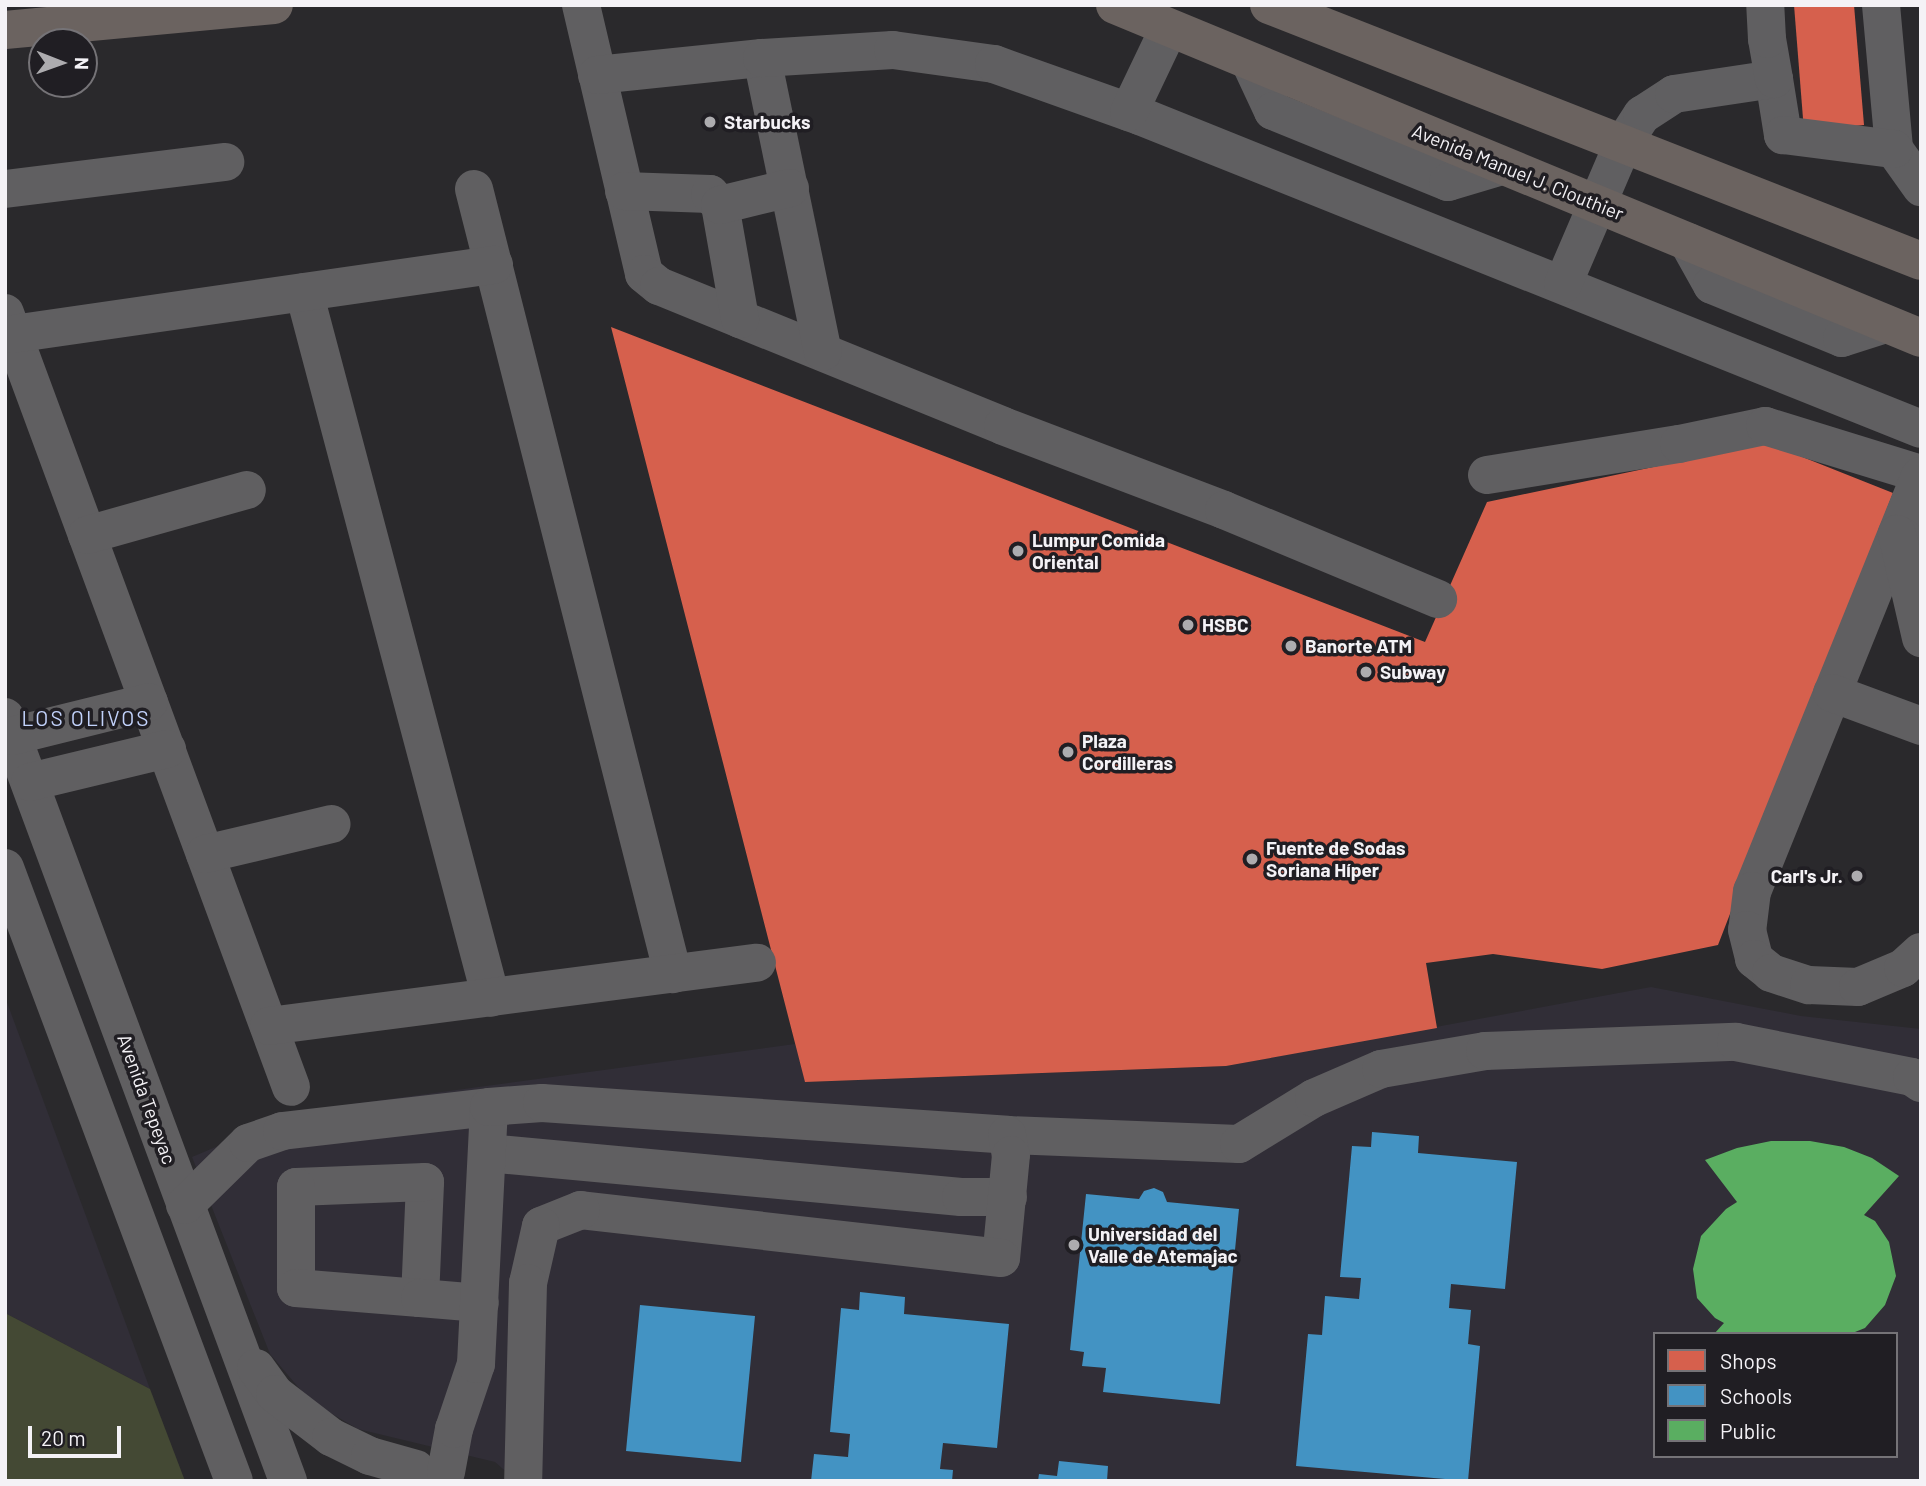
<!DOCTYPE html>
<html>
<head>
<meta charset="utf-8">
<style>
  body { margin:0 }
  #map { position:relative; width:1926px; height:1486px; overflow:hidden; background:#2a292c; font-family:Barlow,sans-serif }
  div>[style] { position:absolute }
  .built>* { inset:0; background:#312e37 }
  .green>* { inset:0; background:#444934 }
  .shops>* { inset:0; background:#d6604d }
  .schools>* { inset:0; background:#4393c3 }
  .public>* { inset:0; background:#5aae61 }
  .minor>* { height:38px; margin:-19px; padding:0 19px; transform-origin:19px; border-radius:19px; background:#605f61 }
  .major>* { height:38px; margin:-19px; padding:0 19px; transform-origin:19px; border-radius:19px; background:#6b6360 }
  .dots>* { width:19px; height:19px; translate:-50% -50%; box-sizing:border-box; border:4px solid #201e23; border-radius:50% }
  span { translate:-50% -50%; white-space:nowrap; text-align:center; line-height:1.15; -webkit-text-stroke:7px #201e23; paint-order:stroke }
  .poi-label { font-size:19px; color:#f4f2f6; font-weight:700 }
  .left { translate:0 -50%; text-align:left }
  .right { translate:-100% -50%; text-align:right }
  .street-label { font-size:19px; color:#f4f2f6 }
  .neighbourhood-label { font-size:21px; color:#c2d2fb; letter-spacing:2px }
  .frame { position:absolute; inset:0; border:7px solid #f4f2f6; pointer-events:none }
  .legend { position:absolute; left:1653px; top:1332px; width:245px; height:126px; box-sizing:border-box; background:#201e23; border:2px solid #757377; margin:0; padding:9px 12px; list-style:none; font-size:21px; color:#f4f2f6 }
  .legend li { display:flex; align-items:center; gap:14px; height:35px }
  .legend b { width:35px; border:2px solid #757377 }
  .north { position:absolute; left:28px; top:28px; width:70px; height:70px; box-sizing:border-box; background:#201e23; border:2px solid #757377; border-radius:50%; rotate:91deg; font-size:19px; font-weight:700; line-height:28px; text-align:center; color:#f4f2f6 }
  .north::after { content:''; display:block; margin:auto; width:24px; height:32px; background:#adacaf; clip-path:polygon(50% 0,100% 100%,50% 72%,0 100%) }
  .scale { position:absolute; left:28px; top:1426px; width:93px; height:32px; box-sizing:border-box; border:4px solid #f4f2f6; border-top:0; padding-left:9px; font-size:21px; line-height:24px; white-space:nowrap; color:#f4f2f6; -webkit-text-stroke:5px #201e23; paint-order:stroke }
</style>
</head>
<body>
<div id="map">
  <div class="built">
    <i style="clip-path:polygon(evenodd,1651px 987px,1801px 1016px,1921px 1029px,1921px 1481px,517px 1481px,495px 1462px,358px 1429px,310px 1401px,270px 1354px,192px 1157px,301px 1111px,795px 1044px,806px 1082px,1226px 1066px,1651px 987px,1655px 1334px,1896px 1334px,1896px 1456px,1655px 1456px,1655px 1334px)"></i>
    <i style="clip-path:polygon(5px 997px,150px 1389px,5px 1313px)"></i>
  </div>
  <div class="green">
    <i style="clip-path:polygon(5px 1313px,150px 1389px,185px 1481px,5px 1481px)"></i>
  </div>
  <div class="shops">
    <i style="clip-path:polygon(1794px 5px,1854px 5px,1864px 125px,1804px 131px)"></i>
    <i style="clip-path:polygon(611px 327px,1425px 642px,1487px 502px,1767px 443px,1893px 493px,1718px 945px,1602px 969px,1493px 954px,1426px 963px,1437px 1028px,1226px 1066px,805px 1082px)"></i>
  </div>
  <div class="schools">
    <i style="clip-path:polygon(1372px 1132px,1419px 1136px,1418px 1153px,1517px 1162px,1505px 1289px,1451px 1284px,1449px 1308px,1471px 1310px,1468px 1344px,1480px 1346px,1468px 1481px,1296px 1466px,1308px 1334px,1322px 1335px,1325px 1296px,1359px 1299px,1361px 1278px,1340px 1277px,1352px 1146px,1371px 1147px)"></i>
    <i style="clip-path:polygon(1154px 1188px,1163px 1192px,1167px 1202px,1239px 1209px,1220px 1404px,1103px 1392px,1106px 1368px,1082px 1366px,1084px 1352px,1070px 1350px,1086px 1194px,1139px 1199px,1144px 1191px)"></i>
    <i style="clip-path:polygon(860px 1292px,905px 1297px,904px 1314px,1009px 1324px,997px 1448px,943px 1443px,940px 1469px,953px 1470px,952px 1481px,811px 1481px,814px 1454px,848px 1457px,850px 1434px,830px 1432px,841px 1308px,859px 1310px)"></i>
    <i style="clip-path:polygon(640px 1305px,755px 1316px,741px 1462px,626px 1451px)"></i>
    <i style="clip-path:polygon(1059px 1461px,1108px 1466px,1107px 1481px,1038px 1481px,1039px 1474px,1057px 1476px)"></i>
  </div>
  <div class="public">
    <i style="clip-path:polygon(1771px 1141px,1810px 1141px,1844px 1147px,1872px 1158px,1899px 1176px,1864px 1215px,1875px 1221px,1889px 1242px,1896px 1276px,1885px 1305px,1865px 1328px,1850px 1334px,1714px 1334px,1724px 1323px,1715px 1318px,1697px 1298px,1693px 1269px,1701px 1236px,1726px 1209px,1737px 1202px,1705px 1160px,1737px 1148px)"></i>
  </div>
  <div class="minor">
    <i style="left:581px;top:5px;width:276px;rotate:76.8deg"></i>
    <i style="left:644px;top:274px;width:19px;rotate:39deg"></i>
    <i style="left:659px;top:286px;width:371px;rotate:22.1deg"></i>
    <i style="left:1003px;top:426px;width:236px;rotate:20.8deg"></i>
    <i style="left:1224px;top:510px;width:232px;rotate:22.6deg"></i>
    <i style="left:1881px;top:5px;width:145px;rotate:84.8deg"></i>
    <i style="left:1894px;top:149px;width:47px;rotate:54.6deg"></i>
    <i style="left:762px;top:58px;width:300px;rotate:78.3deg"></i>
    <i style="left:1250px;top:62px;width:54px;rotate:64.9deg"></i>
    <i style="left:1273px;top:111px;width:189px;rotate:22.1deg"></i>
    <i style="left:1448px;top:182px;width:56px;rotate:-16.5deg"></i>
    <i style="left:597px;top:75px;width:166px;rotate:-5.9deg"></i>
    <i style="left:762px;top:58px;width:131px;rotate:-3.5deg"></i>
    <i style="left:893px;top:50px;width:102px;rotate:7.9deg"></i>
    <i style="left:994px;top:64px;width:155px;rotate:19.6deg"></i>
    <i style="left:1140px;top:116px;width:841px;rotate:21.84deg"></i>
    <i style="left:1774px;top:79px;width:57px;rotate:80.9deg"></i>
    <i style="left:1783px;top:135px;width:112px;rotate:7.2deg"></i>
    <i style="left:1129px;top:112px;width:93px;rotate:-64.5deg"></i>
    <i style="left:5px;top:189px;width:222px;rotate:-7deg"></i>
    <i style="left:474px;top:189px;width:810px;rotate:75.78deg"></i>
    <i style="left:624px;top:191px;width:86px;rotate:2deg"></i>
    <i style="left:710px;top:194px;width:15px;rotate:48deg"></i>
    <i style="left:720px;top:205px;width:116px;rotate:80deg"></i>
    <i style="left:720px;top:205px;width:72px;rotate:-13.7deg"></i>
    <i style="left:1688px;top:242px;width:49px;rotate:60.8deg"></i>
    <i style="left:1712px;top:285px;width:140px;rotate:22.2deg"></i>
    <i style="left:1842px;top:338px;width:46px;rotate:-17.7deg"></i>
    <i style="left:1563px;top:284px;width:152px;rotate:-66.8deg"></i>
    <i style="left:1623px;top:144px;width:35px;rotate:-57deg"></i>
    <i style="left:1642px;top:115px;width:38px;rotate:-33deg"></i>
    <i style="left:1674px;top:94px;width:101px;rotate:-8.5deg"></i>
    <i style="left:1774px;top:79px;width:41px;rotate:-99.9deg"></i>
    <i style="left:1767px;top:39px;width:34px;rotate:-93deg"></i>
    <i style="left:304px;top:292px;width:730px;rotate:75.16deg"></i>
    <i style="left:5px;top:313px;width:825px;rotate:69.72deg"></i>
    <i style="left:13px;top:334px;width:486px;rotate:-8.2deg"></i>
    <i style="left:1487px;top:475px;width:194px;rotate:-9.2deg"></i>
    <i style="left:1679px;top:444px;width:88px;rotate:-11.8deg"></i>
    <i style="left:1765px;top:426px;width:163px;rotate:17.1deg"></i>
    <i style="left:1920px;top:476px;width:448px;rotate:112deg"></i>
    <i style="left:1752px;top:891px;width:39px;rotate:97deg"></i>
    <i style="left:1747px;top:930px;width:30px;rotate:76deg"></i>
    <i style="left:1754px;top:959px;width:22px;rotate:39deg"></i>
    <i style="left:1771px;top:973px;width:40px;rotate:18deg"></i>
    <i style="left:1809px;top:985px;width:49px;rotate:2.3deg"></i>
    <i style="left:1858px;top:987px;width:49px;rotate:-22.9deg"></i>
    <i style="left:1903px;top:968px;width:24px;rotate:-42deg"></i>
    <i style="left:87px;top:535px;width:166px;rotate:-15.7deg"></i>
    <i style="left:1903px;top:537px;width:7px;rotate:-153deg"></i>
    <i style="left:1897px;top:534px;width:107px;rotate:77deg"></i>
    <i style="left:1832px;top:693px;width:95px;rotate:20.3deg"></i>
    <i style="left:5px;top:717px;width:815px;rotate:69.67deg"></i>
    <i style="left:12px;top:736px;width:141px;rotate:-13.9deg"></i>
    <i style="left:30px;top:782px;width:141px;rotate:-13.5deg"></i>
    <i style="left:205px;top:854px;width:130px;rotate:-13.3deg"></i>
    <i style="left:5px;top:868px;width:654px;rotate:69.52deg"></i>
    <i style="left:269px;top:1026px;width:492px;rotate:-7.4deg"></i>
    <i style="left:1007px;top:1135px;width:232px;rotate:2.2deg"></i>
    <i style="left:1239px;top:1144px;width:88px;rotate:-31.5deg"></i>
    <i style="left:1314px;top:1098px;width:73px;rotate:-23.4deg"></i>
    <i style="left:1381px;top:1069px;width:106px;rotate:-9.8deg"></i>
    <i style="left:1485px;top:1051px;width:251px;rotate:-2.1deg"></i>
    <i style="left:1736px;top:1042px;width:179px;rotate:11.2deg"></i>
    <i style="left:1912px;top:1077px;width:11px;rotate:34deg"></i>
    <i style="left:487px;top:1153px;width:476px;rotate:5.3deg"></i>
    <i style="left:961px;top:1197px;width:47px"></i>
    <i style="left:185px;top:1205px;width:88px;rotate:-44.5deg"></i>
    <i style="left:248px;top:1143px;width:36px;rotate:-19deg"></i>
    <i style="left:282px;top:1131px;width:208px;rotate:-6.6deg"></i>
    <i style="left:420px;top:1298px;width:116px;rotate:-87.5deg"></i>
    <i style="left:425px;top:1182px;width:129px;rotate:177.8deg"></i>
    <i style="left:296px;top:1187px;width:101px;rotate:90deg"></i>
    <i style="left:296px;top:1288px;width:124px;rotate:4.6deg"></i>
    <i style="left:420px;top:1298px;width:60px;rotate:4.8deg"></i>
    <i style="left:256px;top:1368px;width:32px;rotate:54deg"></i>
    <i style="left:275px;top:1394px;width:71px;rotate:37.5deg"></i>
    <i style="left:331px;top:1437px;width:43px;rotate:26deg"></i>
    <i style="left:370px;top:1456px;width:48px;rotate:15.8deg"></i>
    <i style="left:446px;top:1472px;width:44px;rotate:-79.5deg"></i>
    <i style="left:454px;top:1429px;width:69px;rotate:-71.3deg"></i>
    <i style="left:476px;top:1364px;width:257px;rotate:-87.1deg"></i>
    <i style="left:489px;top:1107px;width:53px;rotate:-4.3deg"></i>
    <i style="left:542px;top:1103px;width:466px;rotate:3.9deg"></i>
    <i style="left:1007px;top:1135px;width:20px;rotate:79deg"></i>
    <i style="left:1011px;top:1155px;width:103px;rotate:95.5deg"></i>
    <i style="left:1001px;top:1258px;width:423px;rotate:-173.5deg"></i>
    <i style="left:581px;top:1210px;width:43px;rotate:158.2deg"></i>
    <i style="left:541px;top:1226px;width:58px;rotate:102.8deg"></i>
    <i style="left:528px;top:1283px;width:198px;rotate:91.4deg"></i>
  </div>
  <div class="major">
    <i style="left:1115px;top:5px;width:872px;rotate:22.45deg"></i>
    <i style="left:1269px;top:5px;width:700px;rotate:21.44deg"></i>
    <i style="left:5px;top:30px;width:270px;rotate:-5.3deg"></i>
  </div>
  <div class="dots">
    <i style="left:710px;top:122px;background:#adacaf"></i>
    <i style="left:1018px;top:551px;background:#adacaf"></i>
    <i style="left:1188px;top:625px;background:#adacaf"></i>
    <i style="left:1291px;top:646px;background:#adacaf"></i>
    <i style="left:1366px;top:672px;background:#adacaf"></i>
    <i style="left:1068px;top:752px;background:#adacaf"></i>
    <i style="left:1252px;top:859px;background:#adacaf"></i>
    <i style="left:1857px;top:876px;background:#adacaf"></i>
    <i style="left:1074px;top:1245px;background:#adacaf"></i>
  </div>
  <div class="poi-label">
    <span class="left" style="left:724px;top:122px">Starbucks</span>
    <span class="left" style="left:1032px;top:551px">Lumpur Comida<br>Oriental</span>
    <span class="left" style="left:1202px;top:625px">HSBC</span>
    <span class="left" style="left:1305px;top:646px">Banorte ATM</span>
    <span class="left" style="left:1380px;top:672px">Subway</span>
    <span class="left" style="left:1082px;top:752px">Plaza<br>Cordilleras</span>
    <span class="left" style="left:1266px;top:859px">Fuente de Sodas<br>Soriana Híper</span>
    <span class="right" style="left:1843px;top:876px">Carl's Jr.</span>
    <span class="left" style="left:1088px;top:1245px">Universidad del<br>Valle de Atemajac</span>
  </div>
  <div class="street-label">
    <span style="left:1518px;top:172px;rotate:22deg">Avenida Manuel J. Clouthier</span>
    <span style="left:147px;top:1099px;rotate:70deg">Avenida Tepeyac</span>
  </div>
  <div class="neighbourhood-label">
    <span style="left:86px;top:718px">LOS OLIVOS</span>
  </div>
  <div class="frame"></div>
  <ul class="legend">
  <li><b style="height:19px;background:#d6604d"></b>Shops</li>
  <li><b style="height:19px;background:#4393c3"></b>Schools</li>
  <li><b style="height:19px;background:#5aae61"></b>Public</li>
  </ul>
  <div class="north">N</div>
  <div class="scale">20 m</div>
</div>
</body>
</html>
